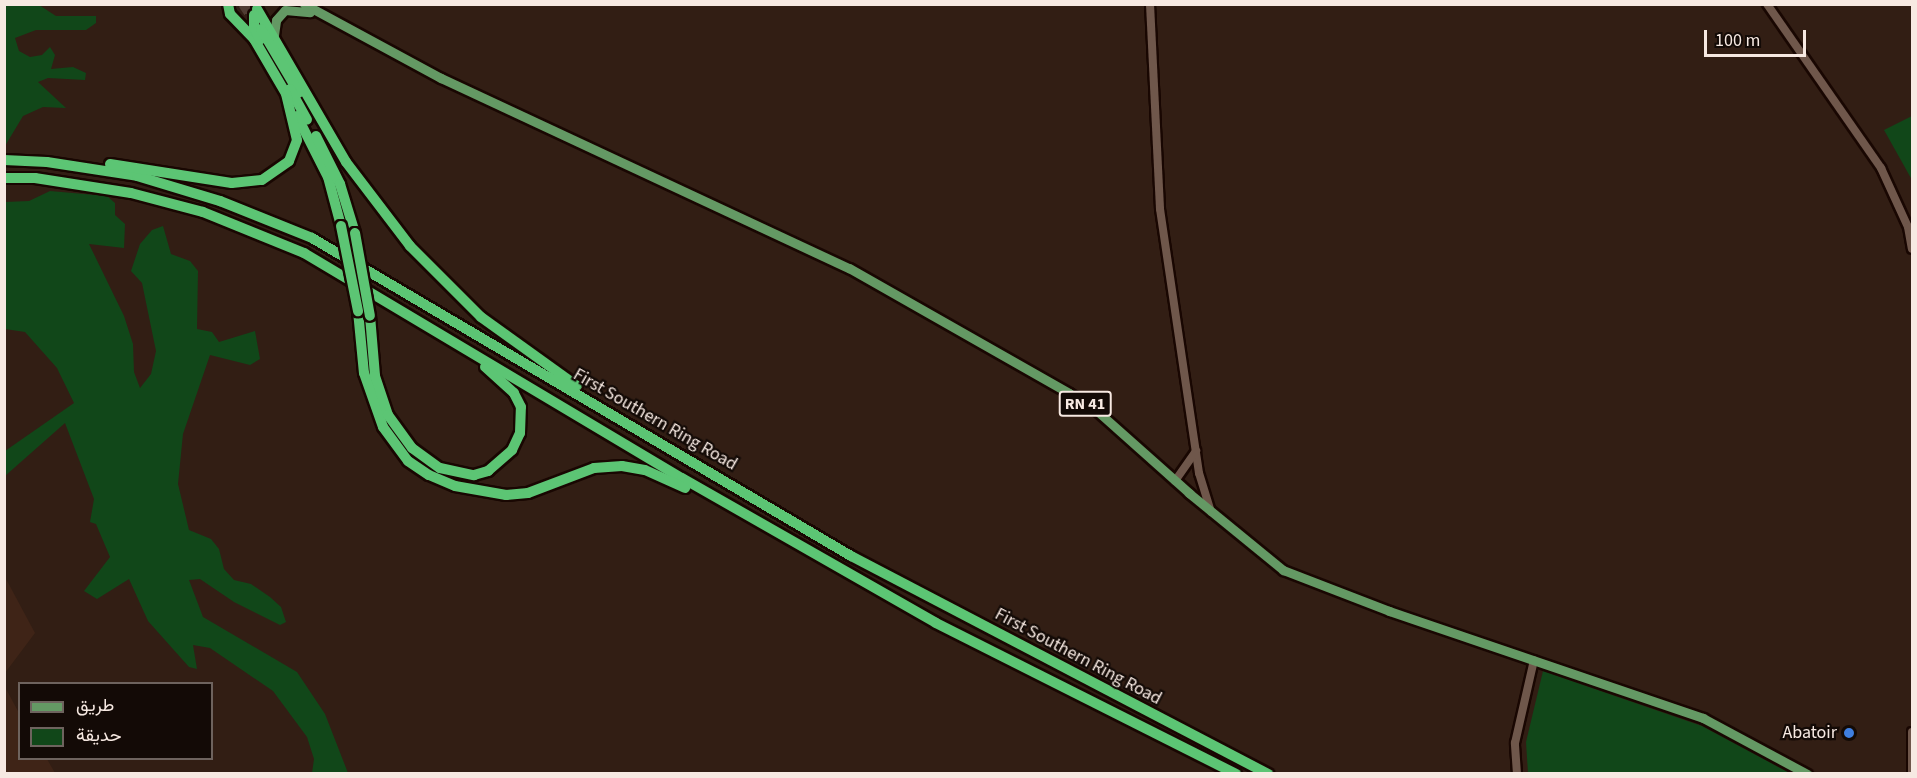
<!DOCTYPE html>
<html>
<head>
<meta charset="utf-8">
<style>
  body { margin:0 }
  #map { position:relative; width:1917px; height:778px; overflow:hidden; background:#321e14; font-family:"Source Sans 3",Vazirmatn,sans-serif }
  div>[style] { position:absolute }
  .built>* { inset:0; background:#3f2417 }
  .green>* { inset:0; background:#114719 }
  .highway-tunnel>* { height:10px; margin-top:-5px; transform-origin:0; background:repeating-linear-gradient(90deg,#503c33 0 10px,transparent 0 15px) }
  .roads { filter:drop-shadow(2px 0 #190702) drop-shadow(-2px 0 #190702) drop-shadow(0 2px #190702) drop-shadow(0 -2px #190702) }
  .secondary>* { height:8px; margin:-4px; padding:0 4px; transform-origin:4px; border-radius:4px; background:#6f574b }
  .primary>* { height:9px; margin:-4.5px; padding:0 4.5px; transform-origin:4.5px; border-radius:4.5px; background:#649964 }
  .highway>* { height:10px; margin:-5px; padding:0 5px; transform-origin:5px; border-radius:5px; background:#5cc574 }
  .bridges { filter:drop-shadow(2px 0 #190702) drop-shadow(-2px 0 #190702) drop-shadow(0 2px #190702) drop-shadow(0 -2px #190702) }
  .highway-bridge>* { height:10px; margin:-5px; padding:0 5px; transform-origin:5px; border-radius:5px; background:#5cc574 }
  .dots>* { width:16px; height:16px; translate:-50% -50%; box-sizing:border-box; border:3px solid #130a06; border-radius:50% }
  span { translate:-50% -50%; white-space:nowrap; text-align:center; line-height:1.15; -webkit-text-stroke:4.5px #130a06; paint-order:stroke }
  .shield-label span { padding:2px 4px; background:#130a06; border:2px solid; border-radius:4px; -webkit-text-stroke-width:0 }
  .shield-label { font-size:16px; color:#f7e9e2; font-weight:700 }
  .street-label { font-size:18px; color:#f7e9e2 }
  .poi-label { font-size:18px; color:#f7e9e2 }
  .right { translate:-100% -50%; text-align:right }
  .frame { position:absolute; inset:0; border:6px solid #f7e9e2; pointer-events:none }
  .legend { position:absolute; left:18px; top:682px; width:195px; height:78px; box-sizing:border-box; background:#130a06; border:2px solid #6e635e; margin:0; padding:8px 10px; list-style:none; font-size:18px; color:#f7e9e2 }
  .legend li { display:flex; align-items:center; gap:12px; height:30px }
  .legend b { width:30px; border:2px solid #6e635e }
  .scale { position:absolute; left:1704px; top:30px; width:102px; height:27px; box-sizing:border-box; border:3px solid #f7e9e2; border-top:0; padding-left:8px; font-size:18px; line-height:21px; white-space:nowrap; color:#f7e9e2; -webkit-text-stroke:4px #130a06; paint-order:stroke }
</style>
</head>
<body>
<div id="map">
  <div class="built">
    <i style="clip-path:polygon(5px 577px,35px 633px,5px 673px,4px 673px)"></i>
    <i style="clip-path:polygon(5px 687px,19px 713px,20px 758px,47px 759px,55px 773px,5px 773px)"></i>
  </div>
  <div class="green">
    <i style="clip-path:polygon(5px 4px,39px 5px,56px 16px,96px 16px,96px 23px,86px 30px,36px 30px,15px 38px,19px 51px,30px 57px,42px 55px,50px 47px,55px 55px,51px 69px,73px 67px,86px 73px,85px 80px,48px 78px,38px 82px,66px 108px,43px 107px,23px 116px,5px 146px)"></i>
    <i style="clip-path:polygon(1912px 116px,1912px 180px,1884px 130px)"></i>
    <i style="clip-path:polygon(50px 191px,107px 196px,115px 203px,115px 215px,125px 224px,124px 248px,89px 244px,124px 316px,133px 344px,134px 372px,140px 388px,151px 374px,156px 351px,142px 283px,131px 271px,140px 244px,152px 230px,163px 226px,171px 254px,190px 261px,198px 271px,197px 329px,212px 332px,219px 342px,255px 331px,260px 359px,250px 365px,210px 355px,183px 434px,178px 484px,189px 530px,211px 539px,219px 549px,224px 569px,234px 580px,251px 584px,270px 597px,281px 607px,286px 622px,280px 625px,234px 602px,200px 579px,189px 580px,203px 617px,297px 672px,325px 714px,348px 773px,312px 773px,314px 759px,307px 737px,273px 691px,210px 648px,193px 645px,197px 669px,189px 667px,148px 621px,129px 579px,97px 599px,84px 591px,110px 557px,96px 524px,90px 522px,94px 499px,65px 423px,5px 476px,5px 451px,74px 403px,57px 368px,25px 332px,5px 329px,5px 202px,29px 201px)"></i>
    <i style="clip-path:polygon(1543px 671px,1702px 726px,1790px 773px,1528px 773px,1526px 742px)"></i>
  </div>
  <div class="highway-tunnel">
    <i style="left:243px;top:4px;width:23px;rotate:56deg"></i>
  </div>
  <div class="roads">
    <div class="secondary">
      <i style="left:1150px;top:4px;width:205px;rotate:87.2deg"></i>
      <i style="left:1160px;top:209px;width:267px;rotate:81.6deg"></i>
      <i style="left:1199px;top:473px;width:41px;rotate:72.9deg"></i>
      <i style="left:1767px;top:4px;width:200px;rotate:55.2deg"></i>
      <i style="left:1881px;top:168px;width:65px;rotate:65.4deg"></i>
      <i style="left:1908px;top:227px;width:22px;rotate:80deg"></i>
      <i style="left:1175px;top:481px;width:37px;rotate:-55deg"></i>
      <i style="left:1517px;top:774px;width:31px;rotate:-94deg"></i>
      <i style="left:1515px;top:743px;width:85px;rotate:-77.1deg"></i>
      <i style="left:1912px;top:774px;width:42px;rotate:-90deg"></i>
    </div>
    <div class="primary">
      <i style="left:304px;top:4px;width:156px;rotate:28.4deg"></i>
      <i style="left:441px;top:78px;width:450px;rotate:25deg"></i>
      <i style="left:849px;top:268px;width:253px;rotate:29.6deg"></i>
      <i style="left:1069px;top:393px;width:32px;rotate:32deg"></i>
      <i style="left:1096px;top:410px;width:125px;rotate:41.7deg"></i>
      <i style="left:1189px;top:493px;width:122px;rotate:39.3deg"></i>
      <i style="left:1283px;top:570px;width:114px;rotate:21.1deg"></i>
      <i style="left:1389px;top:611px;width:332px;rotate:18.8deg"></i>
      <i style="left:1703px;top:718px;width:118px;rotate:28.3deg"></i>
      <i style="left:274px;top:35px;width:15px;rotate:-82deg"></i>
      <i style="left:276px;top:20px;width:13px;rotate:-48deg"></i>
      <i style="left:285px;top:10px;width:25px;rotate:5deg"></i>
    </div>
    <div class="highway">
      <i style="left:228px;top:4px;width:10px;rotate:79deg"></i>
      <i style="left:230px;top:14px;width:35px;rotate:46deg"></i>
      <i style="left:254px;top:39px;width:69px;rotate:59.7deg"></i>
      <i style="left:257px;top:9px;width:177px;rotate:59.8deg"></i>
      <i style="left:346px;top:162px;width:106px;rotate:52.7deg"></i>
      <i style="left:410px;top:246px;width:100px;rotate:45deg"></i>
      <i style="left:481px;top:317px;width:118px;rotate:35.7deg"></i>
      <i style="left:254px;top:15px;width:12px;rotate:90deg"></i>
      <i style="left:254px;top:27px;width:14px;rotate:65deg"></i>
      <i style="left:261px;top:29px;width:74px;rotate:59.3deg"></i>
      <i style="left:290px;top:89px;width:35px;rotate:61deg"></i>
      <i style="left:297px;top:116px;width:68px;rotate:63.1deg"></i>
      <i style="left:328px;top:177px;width:51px;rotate:75.1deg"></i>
      <i style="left:316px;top:136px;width:54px;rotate:63.4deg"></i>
      <i style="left:340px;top:184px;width:51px;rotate:73deg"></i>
      <i style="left:4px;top:160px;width:43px;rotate:2.7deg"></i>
      <i style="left:47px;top:162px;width:91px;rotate:8.8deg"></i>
      <i style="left:137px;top:176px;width:87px;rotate:16.8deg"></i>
      <i style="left:220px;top:201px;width:99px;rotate:21.9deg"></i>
      <i style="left:312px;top:238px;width:626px;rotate:30.54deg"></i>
      <i style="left:851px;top:556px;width:471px;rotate:27.6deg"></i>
      <i style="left:110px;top:164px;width:123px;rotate:8.9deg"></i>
      <i style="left:232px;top:183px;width:30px;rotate:-6deg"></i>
      <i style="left:262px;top:180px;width:33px;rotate:-35deg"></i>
      <i style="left:289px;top:161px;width:22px;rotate:-69deg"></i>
      <i style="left:297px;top:140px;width:47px;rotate:-103.4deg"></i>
      <i style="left:4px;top:178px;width:31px"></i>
      <i style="left:35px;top:178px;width:97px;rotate:8.9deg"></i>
      <i style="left:131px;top:193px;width:74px;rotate:14.8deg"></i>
      <i style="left:203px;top:212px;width:109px;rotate:22.1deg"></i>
      <i style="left:304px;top:253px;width:440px;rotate:30.8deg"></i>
      <i style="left:682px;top:478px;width:292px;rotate:29.7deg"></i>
      <i style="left:936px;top:623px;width:336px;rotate:26.7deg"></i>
      <i style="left:358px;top:311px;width:62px;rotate:84.5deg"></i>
      <i style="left:364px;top:373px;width:57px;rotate:70.6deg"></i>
      <i style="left:383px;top:427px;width:42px;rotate:53.7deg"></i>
      <i style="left:408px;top:461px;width:25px;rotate:34deg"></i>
      <i style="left:429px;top:475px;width:28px;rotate:23deg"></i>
      <i style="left:455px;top:486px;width:52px;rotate:10deg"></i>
      <i style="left:506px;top:495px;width:22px;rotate:-5deg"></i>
      <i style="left:528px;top:493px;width:71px;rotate:-20.7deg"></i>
      <i style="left:594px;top:468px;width:28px;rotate:-4deg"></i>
      <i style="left:622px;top:466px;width:23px;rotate:10deg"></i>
      <i style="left:645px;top:470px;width:44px;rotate:24.2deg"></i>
      <i style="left:370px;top:316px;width:60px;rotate:85.2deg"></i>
      <i style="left:375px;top:376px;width:41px;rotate:71.6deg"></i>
      <i style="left:388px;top:415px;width:41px;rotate:54deg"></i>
      <i style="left:412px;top:448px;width:34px;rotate:36deg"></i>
      <i style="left:440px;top:468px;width:35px;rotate:12deg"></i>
      <i style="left:474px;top:475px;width:15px;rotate:-16deg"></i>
      <i style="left:488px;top:471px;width:32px;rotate:-41deg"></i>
      <i style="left:512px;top:450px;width:19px;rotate:-65deg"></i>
      <i style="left:520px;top:433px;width:26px;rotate:-88deg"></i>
      <i style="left:521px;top:407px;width:16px;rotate:-117deg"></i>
      <i style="left:514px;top:393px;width:39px;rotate:-138deg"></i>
    </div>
  </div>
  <div class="bridges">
    <div class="highway-bridge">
      <i style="left:341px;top:226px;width:87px;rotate:78.7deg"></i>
      <i style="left:355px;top:233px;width:84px;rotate:79.8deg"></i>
    </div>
  </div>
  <div class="dots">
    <i style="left:1849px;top:733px;background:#3f7fe0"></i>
  </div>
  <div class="shield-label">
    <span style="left:1085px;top:404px">RN 41</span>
  </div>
  <div class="street-label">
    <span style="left:655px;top:420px;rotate:30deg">First Southern Ring Road</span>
    <span style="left:1078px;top:657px;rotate:28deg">First Southern Ring Road</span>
  </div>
  <div class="poi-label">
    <span class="right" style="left:1837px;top:733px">Abatoir</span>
  </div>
  <div class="frame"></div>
  <ul class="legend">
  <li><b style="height:8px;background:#649964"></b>طريق</li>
  <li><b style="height:16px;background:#114719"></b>حديقة</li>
  </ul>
  <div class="scale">100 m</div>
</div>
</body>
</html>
